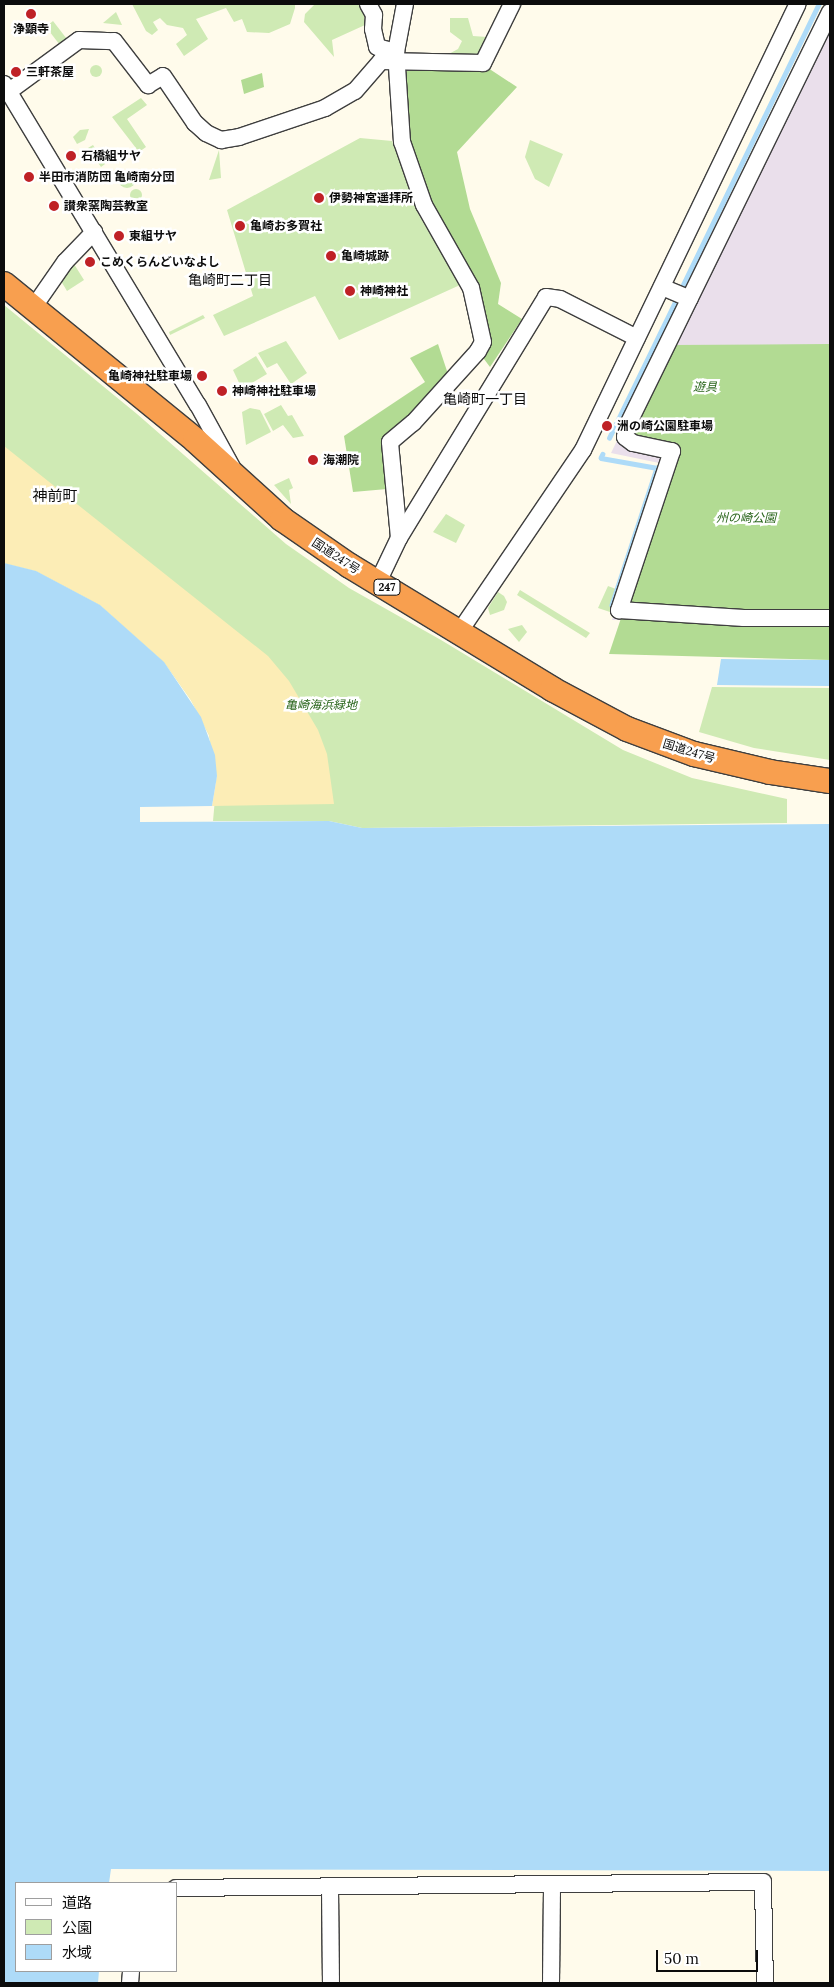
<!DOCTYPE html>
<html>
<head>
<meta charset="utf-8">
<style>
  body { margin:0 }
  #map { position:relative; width:834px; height:1987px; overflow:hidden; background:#fffbeb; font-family:Lora,"Noto Sans JP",serif }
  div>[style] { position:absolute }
  .industrial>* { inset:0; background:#eadfeb }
  .green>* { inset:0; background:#cfeab4 }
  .round { border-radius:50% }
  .forest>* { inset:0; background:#b2db93 }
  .sand>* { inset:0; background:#fcedb6 }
  .water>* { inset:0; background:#aedbf8 }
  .stream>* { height:4.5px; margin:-2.25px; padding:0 2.25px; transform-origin:2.25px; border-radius:2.25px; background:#aedbf8 }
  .roads { filter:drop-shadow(1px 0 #3f3f3f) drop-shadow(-1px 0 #3f3f3f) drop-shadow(0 1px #3f3f3f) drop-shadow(0 -1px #3f3f3f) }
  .minor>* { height:16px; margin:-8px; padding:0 8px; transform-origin:8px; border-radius:8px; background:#fff }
  .highway>* { height:24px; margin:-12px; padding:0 12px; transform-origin:12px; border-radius:12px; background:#f89f4f }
  .dots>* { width:14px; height:14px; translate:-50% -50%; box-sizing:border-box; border:2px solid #fff; border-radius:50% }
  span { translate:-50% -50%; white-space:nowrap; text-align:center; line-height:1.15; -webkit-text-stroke:5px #fff; paint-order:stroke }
  .shield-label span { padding:1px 4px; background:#fff; border:1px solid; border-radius:4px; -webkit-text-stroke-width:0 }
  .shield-label { font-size:11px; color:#0c0c0c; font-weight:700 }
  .poi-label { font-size:12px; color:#0c0c0c; font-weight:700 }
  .left { translate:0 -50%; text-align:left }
  .right { translate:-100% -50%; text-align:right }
  .park-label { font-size:12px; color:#29651b; font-style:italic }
  .street-label { font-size:12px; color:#0c0c0c }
  .neighbourhood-label { font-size:14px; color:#0c0c0c }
  .quarter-label { font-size:15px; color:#0c0c0c }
  .frame { position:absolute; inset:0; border:5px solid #0c0c0c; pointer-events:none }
  .legend { position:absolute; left:15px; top:1882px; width:162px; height:90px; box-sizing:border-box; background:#fff; border:1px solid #9e9e9e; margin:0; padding:6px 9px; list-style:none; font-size:15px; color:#0c0c0c }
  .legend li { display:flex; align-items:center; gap:10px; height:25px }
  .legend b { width:25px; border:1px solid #9e9e9e }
  .scale { position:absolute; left:656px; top:1950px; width:102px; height:22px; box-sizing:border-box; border:2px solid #0c0c0c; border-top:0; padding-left:6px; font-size:15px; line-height:18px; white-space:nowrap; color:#0c0c0c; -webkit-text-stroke:4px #fff; paint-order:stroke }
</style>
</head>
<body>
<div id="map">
  <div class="industrial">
    <i style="clip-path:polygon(830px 4px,830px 620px,612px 620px,664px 464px,611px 453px)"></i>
  </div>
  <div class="green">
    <i style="clip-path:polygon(132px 4px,295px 4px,295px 8px,290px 24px,269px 33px,247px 32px,242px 19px,234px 22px,226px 8px,196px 19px,208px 39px,184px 56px,176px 44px,187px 35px,183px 28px,167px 25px,160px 18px,153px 22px,158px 30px,152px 35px,146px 31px)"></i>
    <i style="clip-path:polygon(315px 4px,363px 4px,365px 25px,332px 40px,334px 57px,304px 22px,305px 14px)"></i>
    <i style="clip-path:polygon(116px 12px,122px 25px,103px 23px)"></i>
    <i style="clip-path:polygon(450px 18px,468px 18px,473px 36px,487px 37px,482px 58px,445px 56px,458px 49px,462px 41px,450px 32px)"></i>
    <i style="clip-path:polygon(53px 21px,70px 43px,63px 49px,46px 27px)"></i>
    <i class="round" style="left:90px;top:65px;width:12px;height:12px"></i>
    <i style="clip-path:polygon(141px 98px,147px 105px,127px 119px,146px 147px,139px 152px,112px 117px)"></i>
    <i style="clip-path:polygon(89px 129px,85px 140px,77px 144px,73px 137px,80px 130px)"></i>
    <i style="clip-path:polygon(360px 138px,392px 141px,420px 217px,460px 285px,339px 340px,315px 296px,224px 336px,213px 315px,253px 296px,227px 210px)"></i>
    <i style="clip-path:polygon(530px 140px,563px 154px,549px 187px,535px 179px,525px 157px)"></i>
    <i style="clip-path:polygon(93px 145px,105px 164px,101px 167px,88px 148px)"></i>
    <i style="clip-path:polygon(219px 150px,221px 178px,209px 180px)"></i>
    <i class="round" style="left:118px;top:170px;width:18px;height:18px"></i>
    <i class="round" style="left:130px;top:189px;width:12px;height:12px"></i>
    <i style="clip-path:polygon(74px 264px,84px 280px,67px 291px,61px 281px)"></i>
    <i style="clip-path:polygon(4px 305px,137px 414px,286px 544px,349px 588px,441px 640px,623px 750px,692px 778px,787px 799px,787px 823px,362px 828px,329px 821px,213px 821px,217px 776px,209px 735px,191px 700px,164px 662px,100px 605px,36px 571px,4px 563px)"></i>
    <i style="clip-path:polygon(203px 315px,205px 318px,170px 335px,169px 332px)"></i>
    <i style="clip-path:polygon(286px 341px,307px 373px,291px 384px,277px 363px,267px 368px,258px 353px)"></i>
    <i style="clip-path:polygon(256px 356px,267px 374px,242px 389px,233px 370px)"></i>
    <i style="clip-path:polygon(281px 405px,288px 416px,292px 415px,304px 436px,293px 438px,283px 425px,273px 431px,264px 414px)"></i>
    <i style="clip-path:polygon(250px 408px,260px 410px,271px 432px,246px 445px,242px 412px)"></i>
    <i style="clip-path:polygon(289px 478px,293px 488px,289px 490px,291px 504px,274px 485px)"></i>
    <i style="clip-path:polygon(446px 514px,465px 525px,456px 543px,433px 532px)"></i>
    <i style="clip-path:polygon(608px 586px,621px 591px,613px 613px,598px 608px)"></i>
    <i style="clip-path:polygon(520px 590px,590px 633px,586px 638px,517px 595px)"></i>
    <i style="clip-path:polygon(498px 592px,504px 596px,507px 602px,504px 610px,490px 615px,488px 608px)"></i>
    <i style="clip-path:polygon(522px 625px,527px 632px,519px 642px,508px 629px)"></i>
    <i style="clip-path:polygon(712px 687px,830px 688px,830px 760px,754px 748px,699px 732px)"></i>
  </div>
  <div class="forest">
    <i style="clip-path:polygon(488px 68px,517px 87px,457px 152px,470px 209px,501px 283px,498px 304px,522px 319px,490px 367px,481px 355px,485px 326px,430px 201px,415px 157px,405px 122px,402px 79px,407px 71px)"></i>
    <i style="clip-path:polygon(262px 73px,264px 87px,244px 94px,241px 80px)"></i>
    <i style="clip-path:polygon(438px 344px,448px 374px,383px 442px,387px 489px,353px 492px,344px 436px,425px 382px,410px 358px)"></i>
    <i style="clip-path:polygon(830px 344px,830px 660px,609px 654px,675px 457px,636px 436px,632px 429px,672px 345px)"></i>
  </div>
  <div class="sand">
    <i style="clip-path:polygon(4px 446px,268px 656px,289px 681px,318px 730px,327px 754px,334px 804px,212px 806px,217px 776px,209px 735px,191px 700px,164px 662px,100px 605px,36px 571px,4px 563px)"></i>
  </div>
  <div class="water">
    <i style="clip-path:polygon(4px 563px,36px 571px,100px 605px,164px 662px,201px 717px,215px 755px,217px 776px,212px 806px,140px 807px,140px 822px,329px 821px,362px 828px,830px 824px,830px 1871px,111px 1869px,109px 1883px,16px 1883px,16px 1971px,99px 1971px,98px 1983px,4px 1983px)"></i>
    <i style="clip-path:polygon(721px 659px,830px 660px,830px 686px,717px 685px)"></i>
  </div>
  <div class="stream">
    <i style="left:680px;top:291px;width:319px;rotate:-64.2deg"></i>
    <i style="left:609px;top:438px;width:156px;rotate:-64.1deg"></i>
    <i style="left:603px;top:454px;width:4px;rotate:117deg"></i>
    <i style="left:601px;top:458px;width:57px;rotate:10.1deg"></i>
    <i style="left:657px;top:468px;width:144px;rotate:108.2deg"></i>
  </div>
  <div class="roads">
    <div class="minor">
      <i style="left:368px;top:4px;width:13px;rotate:61deg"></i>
      <i style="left:374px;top:15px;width:14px;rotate:94deg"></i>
      <i style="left:373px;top:29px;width:18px;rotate:77deg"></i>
      <i style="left:377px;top:47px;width:20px;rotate:15deg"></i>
      <i style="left:830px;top:12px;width:461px;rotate:116.1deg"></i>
      <i style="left:627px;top:426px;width:11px;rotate:100deg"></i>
      <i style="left:625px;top:437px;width:10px;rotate:37deg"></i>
      <i style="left:633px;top:443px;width:40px;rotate:12deg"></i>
      <i style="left:672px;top:451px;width:168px;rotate:108.4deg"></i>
      <i style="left:619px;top:610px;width:125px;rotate:3.7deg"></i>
      <i style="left:744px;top:618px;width:86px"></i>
      <i style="left:4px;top:84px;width:375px;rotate:58.9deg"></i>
      <i style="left:198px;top:405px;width:71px;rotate:61.3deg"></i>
      <i style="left:8px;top:92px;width:88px;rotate:-36.2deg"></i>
      <i style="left:79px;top:40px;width:35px;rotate:2deg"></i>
      <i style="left:114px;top:41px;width:56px;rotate:52.3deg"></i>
      <i style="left:148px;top:85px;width:17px;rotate:-31deg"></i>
      <i style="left:163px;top:76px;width:57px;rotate:55.8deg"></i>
      <i style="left:195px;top:123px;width:15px;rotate:42deg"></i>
      <i style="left:206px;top:133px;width:17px;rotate:25deg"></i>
      <i style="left:221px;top:140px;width:18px;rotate:-9deg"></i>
      <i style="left:239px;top:137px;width:91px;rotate:-18.6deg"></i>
      <i style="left:325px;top:108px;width:34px;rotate:-30deg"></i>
      <i style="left:355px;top:91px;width:40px;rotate:-49deg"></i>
      <i style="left:381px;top:61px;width:102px;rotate:1.1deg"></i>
      <i style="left:483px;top:63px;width:66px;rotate:-63.8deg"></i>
      <i style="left:662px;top:287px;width:30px;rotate:23deg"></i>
      <i style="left:33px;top:308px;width:56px;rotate:-55.2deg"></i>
      <i style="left:65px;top:262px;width:42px;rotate:-46deg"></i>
      <i style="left:399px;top:538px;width:96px;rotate:-95.4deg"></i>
      <i style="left:390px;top:442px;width:30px;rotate:-40deg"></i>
      <i style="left:413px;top:423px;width:97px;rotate:-47.9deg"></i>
      <i style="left:478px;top:351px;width:10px;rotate:-61deg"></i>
      <i style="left:483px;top:342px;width:55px;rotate:-102.5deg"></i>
      <i style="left:471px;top:288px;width:95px;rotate:-119.5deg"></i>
      <i style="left:424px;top:205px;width:67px;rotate:-109.2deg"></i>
      <i style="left:402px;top:142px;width:90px;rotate:-93.8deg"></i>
      <i style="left:396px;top:52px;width:49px;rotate:-79.4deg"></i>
      <i style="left:378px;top:582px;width:49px;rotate:-64.5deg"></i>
      <i style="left:399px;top:538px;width:282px;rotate:-58.6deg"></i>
      <i style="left:546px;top:297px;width:14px;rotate:8deg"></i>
      <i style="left:560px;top:299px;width:86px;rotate:26.9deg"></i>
      <i style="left:460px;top:631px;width:219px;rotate:-55.8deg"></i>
      <i style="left:583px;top:450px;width:495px;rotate:-64.3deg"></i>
      <i style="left:176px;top:1888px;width:587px;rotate:-0.59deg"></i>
      <i style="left:763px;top:1882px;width:101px;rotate:88.9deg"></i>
      <i style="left:330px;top:1888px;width:95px;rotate:89.4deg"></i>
      <i style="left:130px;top:1983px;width:12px;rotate:-85deg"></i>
      <i style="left:551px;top:1983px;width:97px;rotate:-89.4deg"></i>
    </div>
    <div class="highway">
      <i style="left:4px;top:284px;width:247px;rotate:39.2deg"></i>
      <i style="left:195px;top:440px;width:118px;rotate:42.2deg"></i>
      <i style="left:282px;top:519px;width:83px;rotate:34.7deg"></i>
      <i style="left:350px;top:566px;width:237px;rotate:31.3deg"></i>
      <i style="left:552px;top:689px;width:85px;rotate:28.1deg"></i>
      <i style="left:627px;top:729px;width:72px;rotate:20.5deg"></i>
      <i style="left:694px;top:754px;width:78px;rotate:13.3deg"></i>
      <i style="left:770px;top:772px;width:61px;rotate:8.5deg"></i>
    </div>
  </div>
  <div class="dots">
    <i style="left:31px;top:14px;background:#bf2126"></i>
    <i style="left:16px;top:72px;background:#bf2126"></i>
    <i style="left:71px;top:156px;background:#bf2126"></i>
    <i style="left:29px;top:177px;background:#bf2126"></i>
    <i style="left:319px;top:198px;background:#bf2126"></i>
    <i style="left:54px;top:206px;background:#bf2126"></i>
    <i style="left:240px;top:226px;background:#bf2126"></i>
    <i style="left:119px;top:236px;background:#bf2126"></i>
    <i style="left:331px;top:256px;background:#bf2126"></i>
    <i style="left:90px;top:262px;background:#bf2126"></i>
    <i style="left:350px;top:291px;background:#bf2126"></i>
    <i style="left:202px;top:376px;background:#bf2126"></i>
    <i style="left:222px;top:391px;background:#bf2126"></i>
    <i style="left:607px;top:426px;background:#bf2126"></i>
    <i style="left:313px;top:460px;background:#bf2126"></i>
  </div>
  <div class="shield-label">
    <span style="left:387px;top:587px">247</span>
  </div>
  <div class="poi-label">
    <span style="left:31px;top:29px">浄顕寺</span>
    <span class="left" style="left:26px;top:72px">三軒茶屋</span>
    <span class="left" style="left:81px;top:156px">石橋組サヤ</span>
    <span class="left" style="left:39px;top:177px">半田市消防団 亀崎南分団</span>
    <span class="left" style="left:329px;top:198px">伊勢神宮遥拝所</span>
    <span class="left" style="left:64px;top:206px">讃衆窯陶芸教室</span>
    <span class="left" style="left:250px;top:226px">亀崎お多賀社</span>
    <span class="left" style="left:129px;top:236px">東組サヤ</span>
    <span class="left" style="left:341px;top:256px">亀崎城跡</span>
    <span class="left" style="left:100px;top:262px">こめくらんどいなよし</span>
    <span class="left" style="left:360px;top:291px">神崎神社</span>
    <span class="right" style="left:192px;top:376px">亀崎神社駐車場</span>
    <span class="left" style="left:232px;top:391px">神崎神社駐車場</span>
    <span class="left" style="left:617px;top:426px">洲の崎公園駐車場</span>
    <span class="left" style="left:323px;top:460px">海潮院</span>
  </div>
  <div class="park-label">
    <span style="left:705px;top:387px">遊具</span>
    <span style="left:746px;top:518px">州の崎公園</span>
    <span style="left:321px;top:705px">亀崎海浜緑地</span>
  </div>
  <div class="street-label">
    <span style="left:336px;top:556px;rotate:33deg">国道247号</span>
    <span style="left:689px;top:751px;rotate:17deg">国道247号</span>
  </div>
  <div class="neighbourhood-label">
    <span style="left:230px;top:280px">亀崎町二丁目</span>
    <span style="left:485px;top:399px">亀崎町一丁目</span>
  </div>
  <div class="quarter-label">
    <span style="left:55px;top:496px">神前町</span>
  </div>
  <div class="frame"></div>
  <ul class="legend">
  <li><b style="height:6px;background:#fff"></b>道路</li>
  <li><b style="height:14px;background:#cfeab4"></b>公園</li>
  <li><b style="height:14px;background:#aedbf8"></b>水域</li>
  </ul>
  <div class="scale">50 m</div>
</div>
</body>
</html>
